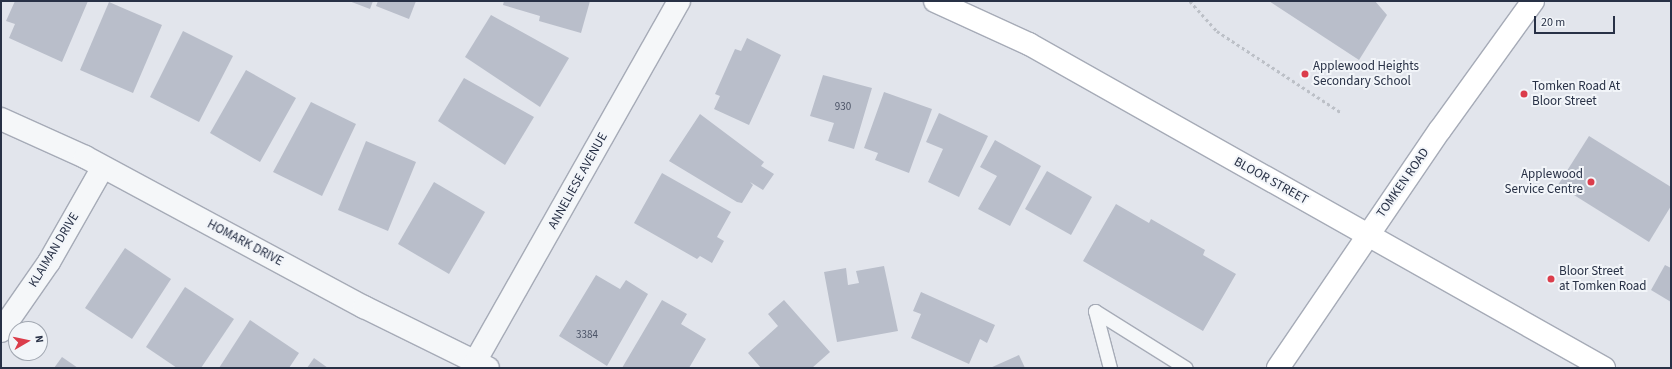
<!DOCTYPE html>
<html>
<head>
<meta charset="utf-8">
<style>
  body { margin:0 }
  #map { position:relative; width:1672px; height:369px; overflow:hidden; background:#e2e5ec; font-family:"Source Sans 3",sans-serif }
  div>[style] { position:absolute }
  .building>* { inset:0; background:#b9beca }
  .path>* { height:2.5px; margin-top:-1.25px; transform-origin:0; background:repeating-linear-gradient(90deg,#bcc0c7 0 3px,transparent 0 6px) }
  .roads { filter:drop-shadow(1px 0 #a6abb7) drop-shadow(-1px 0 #a6abb7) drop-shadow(0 1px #a6abb7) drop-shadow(0 -1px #a6abb7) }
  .lane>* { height:13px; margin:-6.5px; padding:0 6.5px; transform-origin:6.5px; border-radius:6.5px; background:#f5f7f9 }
  .street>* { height:22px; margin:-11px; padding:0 11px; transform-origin:11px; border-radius:11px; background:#f5f7f9 }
  .secondary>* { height:22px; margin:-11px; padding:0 11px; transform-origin:11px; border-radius:11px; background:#fff }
  .dots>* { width:11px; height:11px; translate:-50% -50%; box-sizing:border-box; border:2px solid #f2f5f9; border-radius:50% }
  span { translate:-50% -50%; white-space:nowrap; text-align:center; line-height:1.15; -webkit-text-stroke:4px #f2f5f9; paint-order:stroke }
  .number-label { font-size:11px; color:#4c5467 }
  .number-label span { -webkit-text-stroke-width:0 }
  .poi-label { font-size:13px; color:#283146 }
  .left { translate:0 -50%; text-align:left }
  .right { translate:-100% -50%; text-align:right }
  .street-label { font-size:13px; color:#283146 }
  .frame { position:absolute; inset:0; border:2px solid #283146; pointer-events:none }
  .north { position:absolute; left:8px; top:321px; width:40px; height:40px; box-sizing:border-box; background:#f2f5f9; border:1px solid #a1a7b1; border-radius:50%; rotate:81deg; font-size:11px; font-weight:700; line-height:16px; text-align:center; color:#283146 }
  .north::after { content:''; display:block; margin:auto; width:14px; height:18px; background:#db3d4b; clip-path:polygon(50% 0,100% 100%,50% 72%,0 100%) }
  .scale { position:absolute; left:1534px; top:16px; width:81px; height:18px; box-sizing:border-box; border:2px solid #283146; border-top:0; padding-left:5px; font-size:12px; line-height:14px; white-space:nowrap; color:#283146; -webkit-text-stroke:3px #f2f5f9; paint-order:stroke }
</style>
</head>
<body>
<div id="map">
  <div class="building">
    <i style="clip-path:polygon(15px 1px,88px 1px,62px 62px,9px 38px,15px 24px,6px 21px)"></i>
    <i style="clip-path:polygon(349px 1px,373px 1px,370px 9px)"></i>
    <i style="clip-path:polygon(378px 1px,416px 1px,409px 19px,376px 6px)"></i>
    <i style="clip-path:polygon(504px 1px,590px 1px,581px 33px,539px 21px,540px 16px,503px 5px)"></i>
    <i style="clip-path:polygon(1269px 1px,1375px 1px,1387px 15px,1359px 60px)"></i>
    <i style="clip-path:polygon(109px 2px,162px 25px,133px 93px,80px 70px)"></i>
    <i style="clip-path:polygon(491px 15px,569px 58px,540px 107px,465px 57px)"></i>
    <i style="clip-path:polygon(183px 31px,233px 56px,199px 122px,150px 97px)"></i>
    <i style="clip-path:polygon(747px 38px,781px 55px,749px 125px,714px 109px,720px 96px,715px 94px,735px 49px,741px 51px)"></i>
    <i style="clip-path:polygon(246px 70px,296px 98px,260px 162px,210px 133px)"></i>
    <i style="clip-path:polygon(823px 75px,872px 88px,854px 149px,828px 141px,834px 123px,810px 116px)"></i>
    <i style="clip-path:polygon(464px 78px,534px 117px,505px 165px,438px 121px)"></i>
    <i style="clip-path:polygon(884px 92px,932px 109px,909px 173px,875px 160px,878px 153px,864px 148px)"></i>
    <i style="clip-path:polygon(311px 102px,356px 124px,322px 196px,273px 172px)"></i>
    <i style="clip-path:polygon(939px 113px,988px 136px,959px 197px,928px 182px,943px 149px,926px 142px)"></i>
    <i style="clip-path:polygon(700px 114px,764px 162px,761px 166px,774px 174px,763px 190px,750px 182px,753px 185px,742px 203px,737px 202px,669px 161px)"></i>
    <i style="clip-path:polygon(1589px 136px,1671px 187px,1671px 206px,1649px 242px,1558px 185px)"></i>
    <i style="clip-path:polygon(995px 140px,1041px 166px,1010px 226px,978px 209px,997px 176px,980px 167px)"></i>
    <i style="clip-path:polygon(366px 141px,416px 162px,388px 231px,338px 210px)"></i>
    <i style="clip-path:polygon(1047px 171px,1092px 197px,1071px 235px,1025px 209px)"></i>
    <i style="clip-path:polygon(662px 173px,731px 212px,717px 237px,724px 241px,712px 263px,700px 256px,697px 259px,634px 223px)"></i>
    <i style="clip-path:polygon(434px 182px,485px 212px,449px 274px,398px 244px)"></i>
    <i style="clip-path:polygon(1116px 204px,1149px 223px,1151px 219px,1205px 250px,1203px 255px,1236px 274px,1203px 331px,1083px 261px)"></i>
    <i style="clip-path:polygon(125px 248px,171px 279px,132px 339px,85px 308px)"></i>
    <i style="clip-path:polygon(1665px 265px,1671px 268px,1671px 302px,1651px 290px)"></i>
    <i style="clip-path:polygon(884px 266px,898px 331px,837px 342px,824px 272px,846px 268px,848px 285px,859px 283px,856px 271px)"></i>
    <i style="clip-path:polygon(596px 275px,620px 289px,626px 280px,648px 294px,607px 366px,559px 336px)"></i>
    <i style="clip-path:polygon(185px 287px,234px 319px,201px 368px,177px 368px,146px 347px)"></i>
    <i style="clip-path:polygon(921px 292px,995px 325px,987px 343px,980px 339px,969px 364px,911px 338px,921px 314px,913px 311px)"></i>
    <i style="clip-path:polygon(662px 300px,687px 314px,681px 324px,706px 339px,689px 368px,622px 368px)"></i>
    <i style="clip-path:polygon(784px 300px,830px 352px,812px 368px,761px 368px,748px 353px,778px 326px,768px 314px)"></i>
    <i style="clip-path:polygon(250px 320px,299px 353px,289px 368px,219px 368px)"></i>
    <i style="clip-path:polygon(1019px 355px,1025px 368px,990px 368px)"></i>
    <i style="clip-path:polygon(62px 357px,78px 368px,54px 368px)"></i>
    <i style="clip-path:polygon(314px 358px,328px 368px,307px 368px)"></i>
  </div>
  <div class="path">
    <i style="left:1190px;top:1px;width:40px;rotate:48deg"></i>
    <i style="left:1217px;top:31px;width:149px;rotate:33.3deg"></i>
  </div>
  <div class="roads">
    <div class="lane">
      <i style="left:1110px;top:368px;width:59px;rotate:-104.7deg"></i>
      <i style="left:1095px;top:311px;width:107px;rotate:32.1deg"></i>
    </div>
    <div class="street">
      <i style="left:1px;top:119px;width:92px;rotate:24.3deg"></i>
      <i style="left:85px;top:157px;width:317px;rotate:28.3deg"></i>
      <i style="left:364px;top:307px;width:138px;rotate:26.2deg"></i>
      <i style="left:1px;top:331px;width:84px;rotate:-55.2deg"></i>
      <i style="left:49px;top:262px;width:109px;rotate:-60.4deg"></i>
      <i style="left:476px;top:360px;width:412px;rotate:-60.5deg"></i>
    </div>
    <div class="secondary">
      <i style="left:935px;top:1px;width:103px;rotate:24.6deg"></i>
      <i style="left:1029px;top:44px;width:660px;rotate:29.4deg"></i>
      <i style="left:1278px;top:368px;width:288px;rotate:-55.8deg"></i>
      <i style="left:1440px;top:130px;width:159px;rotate:-54.2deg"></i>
    </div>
  </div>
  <div class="dots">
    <i style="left:1305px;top:74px;background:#db3d4b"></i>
    <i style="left:1524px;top:94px;background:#db3d4b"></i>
    <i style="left:1591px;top:182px;background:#db3d4b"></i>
    <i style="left:1551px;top:279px;background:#db3d4b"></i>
  </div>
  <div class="number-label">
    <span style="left:843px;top:107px">930</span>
    <span style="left:587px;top:335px">3384</span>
  </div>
  <div class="poi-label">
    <span class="left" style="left:1313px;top:74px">Applewood Heights<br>Secondary School</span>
    <span class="left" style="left:1532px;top:94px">Tomken Road At<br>Bloor Street</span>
    <span class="right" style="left:1583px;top:182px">Applewood<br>Service Centre</span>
    <span class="left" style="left:1559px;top:279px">Bloor Street<br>at Tomken Road</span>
  </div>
  <div class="street-label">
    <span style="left:578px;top:181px;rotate:-61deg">ANNELIESE AVENUE</span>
    <span style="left:1271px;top:181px;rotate:29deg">BLOOR STREET</span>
    <span style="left:1403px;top:183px;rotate:-55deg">TOMKEN ROAD</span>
    <span style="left:245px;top:243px;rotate:28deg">HOMARK DRIVE</span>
    <span style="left:54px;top:250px;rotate:-59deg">KLAIMAN DRIVE</span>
  </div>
  <div class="frame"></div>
  <div class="north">N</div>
  <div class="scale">20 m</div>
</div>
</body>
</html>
